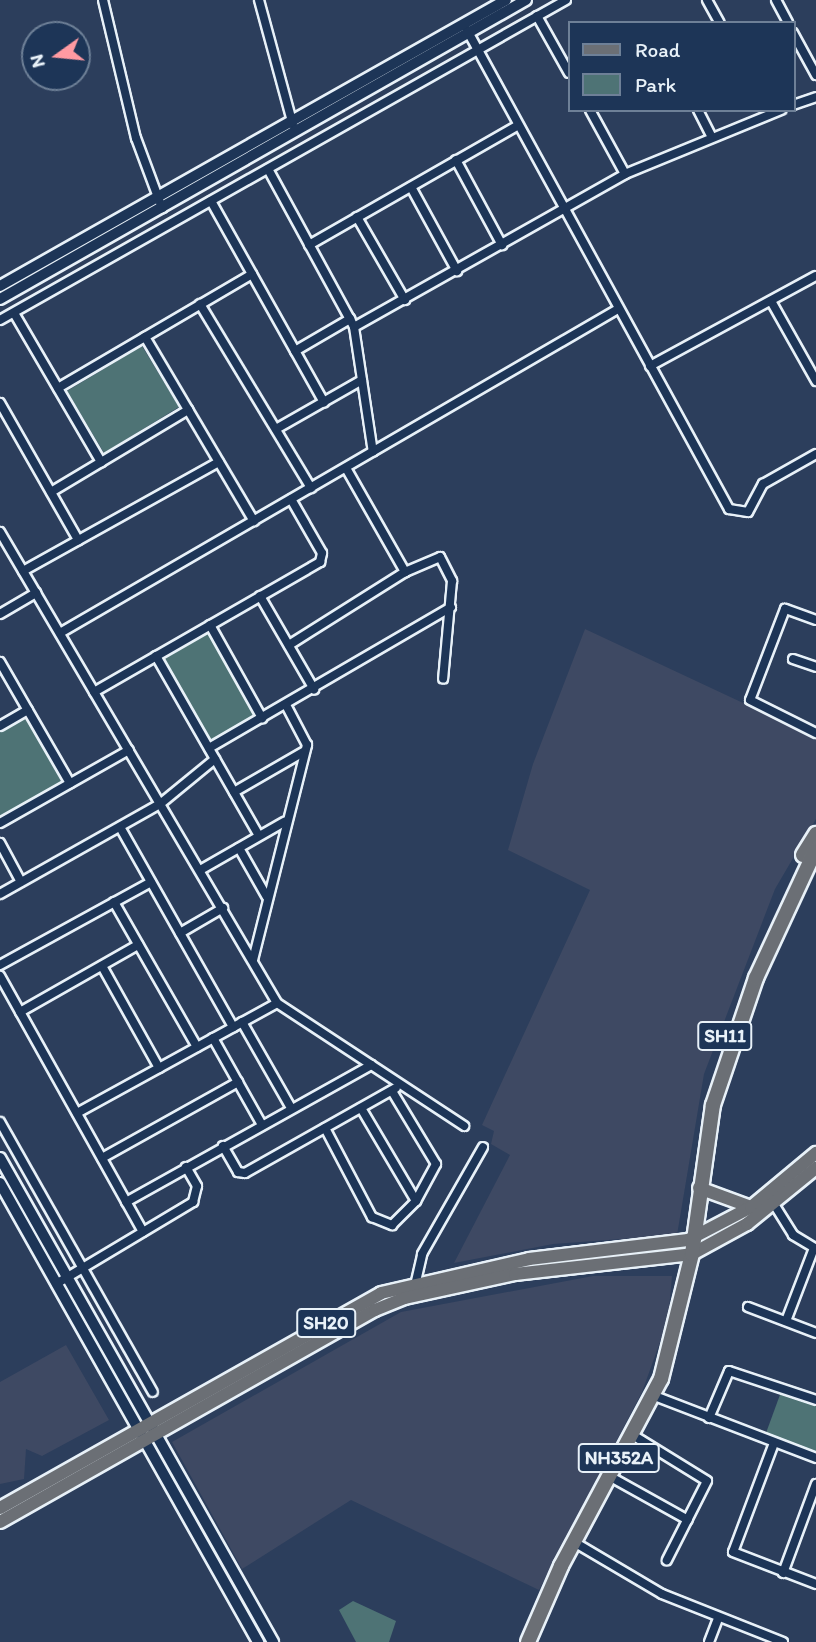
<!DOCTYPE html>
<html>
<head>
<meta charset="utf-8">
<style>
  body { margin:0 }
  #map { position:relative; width:816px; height:1642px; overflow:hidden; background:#2c3e5c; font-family:Itim,sans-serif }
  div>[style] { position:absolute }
  .built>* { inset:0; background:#3e4963 }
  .green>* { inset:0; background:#4e7375 }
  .roads { filter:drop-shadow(2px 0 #e8f1f8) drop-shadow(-2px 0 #e8f1f8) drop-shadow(0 2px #e8f1f8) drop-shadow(0 -2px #e8f1f8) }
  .minor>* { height:8px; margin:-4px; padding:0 4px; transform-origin:4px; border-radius:4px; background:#1d3557 }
  .tertiary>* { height:10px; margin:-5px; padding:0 5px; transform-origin:5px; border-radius:5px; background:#1d3557 }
  .primary>* { height:12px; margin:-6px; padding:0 6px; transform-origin:6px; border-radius:6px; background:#6b6f75 }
  .trunk>* { height:14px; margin:-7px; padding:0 7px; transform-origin:7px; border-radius:7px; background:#6b6f75 }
  span { translate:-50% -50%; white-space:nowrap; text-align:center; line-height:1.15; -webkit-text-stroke:5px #1d3557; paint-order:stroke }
  .shield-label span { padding:2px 5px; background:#1d3557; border:2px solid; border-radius:5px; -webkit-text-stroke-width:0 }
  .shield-label { font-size:19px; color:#e8f1f8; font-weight:700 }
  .legend { position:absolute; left:568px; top:21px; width:228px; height:91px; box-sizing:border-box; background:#1d3557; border:2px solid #6e8097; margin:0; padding:9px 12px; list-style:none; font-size:21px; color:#e8f1f8 }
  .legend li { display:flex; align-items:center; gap:14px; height:35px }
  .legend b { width:35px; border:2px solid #6e8097 }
  .north { position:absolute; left:21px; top:21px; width:70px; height:70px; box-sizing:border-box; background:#1d3557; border:2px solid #6e8097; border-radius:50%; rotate:255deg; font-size:19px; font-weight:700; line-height:28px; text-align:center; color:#e8f1f8 }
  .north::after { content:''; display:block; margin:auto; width:24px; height:32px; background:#ff9aa2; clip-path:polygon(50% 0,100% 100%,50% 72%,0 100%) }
</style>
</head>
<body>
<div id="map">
  <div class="built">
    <i style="clip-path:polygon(585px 629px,816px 737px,816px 819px,775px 889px,704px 1074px,677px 1235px,553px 1244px,454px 1263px,510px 1155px,491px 1144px,494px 1131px,482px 1125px,590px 890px,508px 850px,533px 764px)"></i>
    <i style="clip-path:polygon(593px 1276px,672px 1276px,668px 1320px,642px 1392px,539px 1590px,351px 1500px,242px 1569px,172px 1442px,401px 1312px)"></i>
    <i style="clip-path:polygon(66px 1345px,109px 1420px,42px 1456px,26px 1449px,24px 1479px,0 1484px,0 1382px)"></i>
  </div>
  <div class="green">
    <i style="clip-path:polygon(142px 346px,179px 407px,104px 453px,67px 391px)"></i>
    <i style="clip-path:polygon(209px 633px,256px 715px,210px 740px,164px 659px)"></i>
    <i style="clip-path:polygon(25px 717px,62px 782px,0 817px,0 731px)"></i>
    <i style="clip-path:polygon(781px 1392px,816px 1405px,816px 1452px,766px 1433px)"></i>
    <i style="clip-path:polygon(353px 1601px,396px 1621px,389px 1642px,356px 1642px,339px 1610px)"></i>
  </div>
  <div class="roads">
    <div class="minor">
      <i style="left:103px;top:0;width:142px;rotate:76.6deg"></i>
      <i style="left:136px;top:138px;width:75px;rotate:69.6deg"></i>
      <i style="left:259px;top:0;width:130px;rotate:74.8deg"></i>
      <i style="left:707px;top:0;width:26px;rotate:61deg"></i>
      <i style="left:776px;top:0;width:26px;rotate:62deg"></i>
      <i style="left:537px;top:16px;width:65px;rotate:60.7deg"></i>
      <i style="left:467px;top:30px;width:546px;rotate:61.32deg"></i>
      <i style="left:729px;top:509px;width:19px;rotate:9deg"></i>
      <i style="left:748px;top:512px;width:32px;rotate:-62deg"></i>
      <i style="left:763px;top:484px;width:61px;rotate:-29.5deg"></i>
      <i style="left:793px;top:33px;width:48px;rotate:61.3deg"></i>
      <i style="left:793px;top:105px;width:24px;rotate:-19deg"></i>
      <i style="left:590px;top:110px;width:73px;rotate:61.3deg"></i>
      <i style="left:698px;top:110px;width:30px;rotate:63deg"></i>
      <i style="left:456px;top:160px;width:97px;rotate:61.6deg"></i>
      <i style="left:268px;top:169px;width:180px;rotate:61.4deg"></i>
      <i style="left:354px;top:327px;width:126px;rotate:81.4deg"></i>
      <i style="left:411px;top:187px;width:96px;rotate:61.3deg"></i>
      <i style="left:211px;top:201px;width:231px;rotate:60.7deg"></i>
      <i style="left:357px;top:217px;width:96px;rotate:60deg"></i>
      <i style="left:309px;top:245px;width:240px;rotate:-29.8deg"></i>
      <i style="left:771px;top:301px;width:92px;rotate:60.6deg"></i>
      <i style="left:200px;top:304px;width:215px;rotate:58.9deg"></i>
      <i style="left:14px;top:313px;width:173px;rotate:59.7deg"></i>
      <i style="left:0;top:320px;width:650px;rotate:-29.48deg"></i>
      <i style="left:354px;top:327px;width:311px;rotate:-29.4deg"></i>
      <i style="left:625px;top:174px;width:169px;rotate:-22.3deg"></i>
      <i style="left:145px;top:337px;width:214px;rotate:59.4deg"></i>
      <i style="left:295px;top:351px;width:64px;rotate:-30.2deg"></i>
      <i style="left:650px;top:366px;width:189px;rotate:-28.5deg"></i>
      <i style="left:58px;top:388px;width:225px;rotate:-30.4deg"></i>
      <i style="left:0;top:403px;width:158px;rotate:60.3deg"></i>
      <i style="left:276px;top:429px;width:99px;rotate:-29.7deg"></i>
      <i style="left:346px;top:468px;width:120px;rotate:60.4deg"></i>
      <i style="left:51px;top:492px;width:160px;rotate:-30.9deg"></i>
      <i style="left:0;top:532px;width:546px;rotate:59.54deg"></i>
      <i style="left:277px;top:1003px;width:224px;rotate:33.3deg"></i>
      <i style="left:23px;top:571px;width:224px;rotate:-29.1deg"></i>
      <i style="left:260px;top:596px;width:108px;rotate:59.9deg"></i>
      <i style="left:0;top:614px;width:42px;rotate:-30.3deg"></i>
      <i style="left:816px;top:620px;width:33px;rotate:-160deg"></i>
      <i style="left:785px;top:609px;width:97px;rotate:111deg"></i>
      <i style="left:750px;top:700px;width:74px;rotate:26.6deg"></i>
      <i style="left:210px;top:625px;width:107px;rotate:60.8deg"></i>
      <i style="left:60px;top:633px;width:645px;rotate:-30.14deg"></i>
      <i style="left:289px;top:645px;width:137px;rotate:-32.2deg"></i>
      <i style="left:405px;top:572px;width:38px;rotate:-23deg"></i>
      <i style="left:440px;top:557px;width:27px;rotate:63deg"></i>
      <i style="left:452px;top:581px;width:98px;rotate:95.2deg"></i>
      <i style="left:156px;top:656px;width:207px;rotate:60.2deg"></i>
      <i style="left:793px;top:659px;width:24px;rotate:19deg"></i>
      <i style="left:0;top:662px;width:140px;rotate:60deg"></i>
      <i style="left:94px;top:692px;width:261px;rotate:-29.9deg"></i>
      <i style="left:320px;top:562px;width:9px;rotate:-77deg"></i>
      <i style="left:322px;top:553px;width:62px;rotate:-119.9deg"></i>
      <i style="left:0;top:726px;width:32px;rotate:-30deg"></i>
      <i style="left:209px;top:748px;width:280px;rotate:-30.2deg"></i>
      <i style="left:234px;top:792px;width:82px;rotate:-30deg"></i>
      <i style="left:0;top:823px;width:148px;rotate:-29.5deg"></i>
      <i style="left:120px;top:827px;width:230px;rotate:60.5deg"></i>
      <i style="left:0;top:843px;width:44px;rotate:61.7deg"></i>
      <i style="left:239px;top:848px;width:56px;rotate:60.3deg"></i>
      <i style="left:202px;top:869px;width:95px;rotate:-29.8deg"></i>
      <i style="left:0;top:894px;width:184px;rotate:-29.4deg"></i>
      <i style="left:160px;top:804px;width:71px;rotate:-39.3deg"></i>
      <i style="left:114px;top:902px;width:167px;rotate:60.2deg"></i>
      <i style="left:180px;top:933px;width:50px;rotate:-30.2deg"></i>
      <i style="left:253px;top:960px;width:222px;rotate:-75.9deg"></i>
      <i style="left:307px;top:745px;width:45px;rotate:-117.7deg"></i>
      <i style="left:0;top:965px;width:172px;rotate:-28.8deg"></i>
      <i style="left:102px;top:966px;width:117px;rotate:60.8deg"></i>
      <i style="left:0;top:976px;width:293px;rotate:60.8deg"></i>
      <i style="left:20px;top:1012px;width:136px;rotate:-29.6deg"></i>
      <i style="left:242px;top:1022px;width:99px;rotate:60.3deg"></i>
      <i style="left:213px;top:1038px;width:100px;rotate:60.6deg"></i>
      <i style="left:361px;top:1108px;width:108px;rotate:59.4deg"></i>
      <i style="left:77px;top:1113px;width:228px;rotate:-28.8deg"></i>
      <i style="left:0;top:1122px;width:310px;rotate:60.5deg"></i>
      <i style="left:325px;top:1128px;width:101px;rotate:62.2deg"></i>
      <i style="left:372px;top:1217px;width:22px;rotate:22deg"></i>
      <i style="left:392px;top:1225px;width:34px;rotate:-45deg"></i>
      <i style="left:416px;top:1201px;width:42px;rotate:-61.6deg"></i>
      <i style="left:436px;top:1164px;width:85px;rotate:-121.1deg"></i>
      <i style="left:223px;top:1146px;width:30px;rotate:60deg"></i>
      <i style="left:238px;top:1172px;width:7px;rotate:8deg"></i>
      <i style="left:245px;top:1173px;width:173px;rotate:-29.4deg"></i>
      <i style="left:102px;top:1158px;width:156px;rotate:-29.2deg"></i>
      <i style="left:772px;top:1201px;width:40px;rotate:58deg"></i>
      <i style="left:793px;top:1235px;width:27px;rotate:31deg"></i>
      <i style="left:126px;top:1202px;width:281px;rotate:-29.2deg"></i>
      <i style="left:56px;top:1284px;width:160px;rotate:-30.9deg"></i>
      <i style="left:193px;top:1202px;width:16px;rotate:-76deg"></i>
      <i style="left:197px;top:1186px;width:22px;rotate:-120deg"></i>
      <i style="left:414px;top:1290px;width:37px;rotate:-77deg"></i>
      <i style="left:422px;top:1254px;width:123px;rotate:-60.3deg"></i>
      <i style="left:748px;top:1307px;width:73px;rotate:20.9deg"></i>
      <i style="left:786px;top:1321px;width:78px;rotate:-69deg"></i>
      <i style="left:652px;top:1395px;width:176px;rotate:21deg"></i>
      <i style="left:709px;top:1418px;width:51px;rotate:-66.9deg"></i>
      <i style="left:729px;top:1371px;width:92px;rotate:18.4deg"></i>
      <i style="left:631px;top:1434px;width:89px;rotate:31.7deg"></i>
      <i style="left:707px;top:1481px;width:89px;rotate:116.9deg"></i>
      <i style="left:774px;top:1443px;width:116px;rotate:110.6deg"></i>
      <i style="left:733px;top:1552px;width:89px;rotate:21.1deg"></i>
      <i style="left:609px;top:1476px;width:90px;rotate:29.1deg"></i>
      <i style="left:574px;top:1542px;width:102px;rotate:30.6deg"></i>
      <i style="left:662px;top:1594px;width:130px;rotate:21.6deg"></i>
      <i style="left:783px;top:1573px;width:95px;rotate:-69.7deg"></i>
      <i style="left:709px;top:1642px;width:26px;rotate:-69deg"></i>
    </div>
    <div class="tertiary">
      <i style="left:0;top:286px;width:581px;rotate:-29.48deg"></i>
      <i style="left:0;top:299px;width:605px;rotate:-29.62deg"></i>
      <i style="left:0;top:1158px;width:556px;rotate:60.57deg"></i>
      <i style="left:0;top:1183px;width:527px;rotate:60.66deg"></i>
    </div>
    <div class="primary">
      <i style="left:699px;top:1188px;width:55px;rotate:20.1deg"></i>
      <i style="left:0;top:1508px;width:437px;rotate:-29.4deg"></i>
      <i style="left:381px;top:1293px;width:152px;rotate:-12.9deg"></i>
      <i style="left:529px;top:1259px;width:160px;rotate:-6.8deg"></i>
      <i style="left:688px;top:1240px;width:71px;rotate:-27.6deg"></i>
      <i style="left:751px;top:1207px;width:85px;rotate:-39.7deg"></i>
      <i style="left:0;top:1522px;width:431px;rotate:-29.5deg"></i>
      <i style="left:375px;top:1310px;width:32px;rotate:-22deg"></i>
      <i style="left:405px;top:1298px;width:113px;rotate:-12.3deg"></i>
      <i style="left:515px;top:1274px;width:178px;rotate:-6.4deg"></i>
      <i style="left:692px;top:1254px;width:63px;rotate:-28.6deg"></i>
      <i style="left:747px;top:1224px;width:89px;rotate:-39.1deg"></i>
    </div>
    <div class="trunk">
      <i style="left:803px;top:855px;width:25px;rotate:-58deg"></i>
      <i style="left:528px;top:1642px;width:83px;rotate:-66.5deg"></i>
      <i style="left:561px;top:1566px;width:212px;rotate:-61.9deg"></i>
      <i style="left:661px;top:1379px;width:129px;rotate:-76.1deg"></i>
      <i style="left:692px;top:1254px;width:150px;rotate:-82deg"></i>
      <i style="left:713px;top:1105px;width:134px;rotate:-71.3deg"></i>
      <i style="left:756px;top:978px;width:142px;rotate:-65.1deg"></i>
    </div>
  </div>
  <div class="shield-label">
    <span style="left:725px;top:1036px">SH11</span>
    <span style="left:326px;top:1323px">SH20</span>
    <span style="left:619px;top:1458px">NH352A</span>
  </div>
  <ul class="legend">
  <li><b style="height:9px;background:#6b6f75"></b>Road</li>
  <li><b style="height:19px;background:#4e7375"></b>Park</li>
  </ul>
  <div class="north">N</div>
</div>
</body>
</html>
